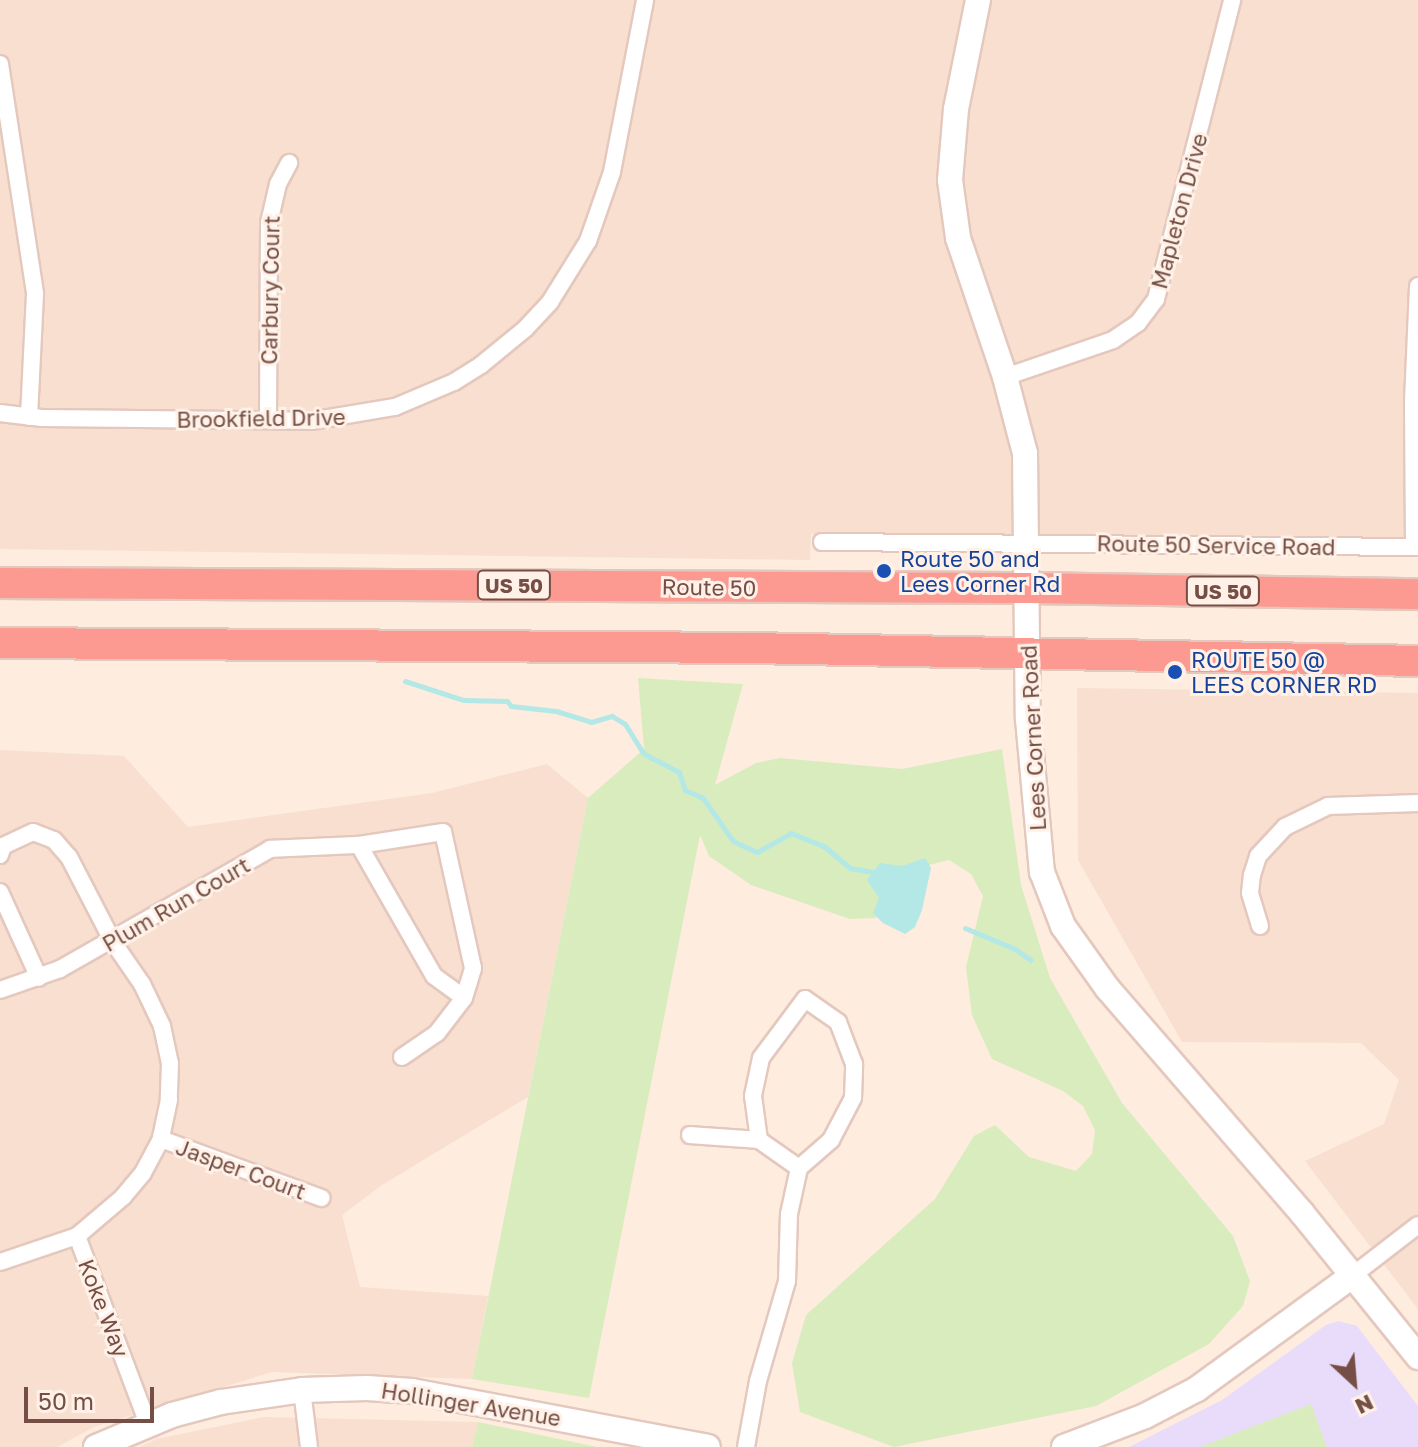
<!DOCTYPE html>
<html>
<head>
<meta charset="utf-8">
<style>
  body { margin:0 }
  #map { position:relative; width:1418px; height:1447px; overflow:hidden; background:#feecdf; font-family:"Golos Text",sans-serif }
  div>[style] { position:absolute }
  .residential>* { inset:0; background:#f8dfd0 }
  .education>* { inset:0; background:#e9dcfa }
  .green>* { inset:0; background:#d9ecbd }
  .water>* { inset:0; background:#b3e8e6 }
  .stream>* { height:5px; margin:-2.5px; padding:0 2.5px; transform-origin:2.5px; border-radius:2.5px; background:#b3e8e6 }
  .roads { filter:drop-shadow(2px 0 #e4c8be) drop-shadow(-2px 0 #e4c8be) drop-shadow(0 2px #e4c8be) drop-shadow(0 -2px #e4c8be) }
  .street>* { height:16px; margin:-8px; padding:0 8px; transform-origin:8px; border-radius:8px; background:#fff }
  .secondary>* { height:24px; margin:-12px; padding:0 12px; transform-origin:12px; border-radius:12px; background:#fff }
  .highway>* { height:30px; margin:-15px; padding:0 15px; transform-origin:15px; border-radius:15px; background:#fc9991 }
  .dots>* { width:22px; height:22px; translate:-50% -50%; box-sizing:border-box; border:4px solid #fff1e7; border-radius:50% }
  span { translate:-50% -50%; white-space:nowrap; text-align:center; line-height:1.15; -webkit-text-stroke:6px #fff1e7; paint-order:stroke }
  .shield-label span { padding:2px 6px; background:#fff1e7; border:2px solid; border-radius:6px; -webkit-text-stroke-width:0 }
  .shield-label { font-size:20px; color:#754e45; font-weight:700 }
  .street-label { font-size:22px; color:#754e45 }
  .transit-label { font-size:22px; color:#164399 }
  .left { translate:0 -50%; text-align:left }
  .north { position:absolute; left:1314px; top:1343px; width:80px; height:80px; -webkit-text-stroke:6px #fff1e7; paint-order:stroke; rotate:154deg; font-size:22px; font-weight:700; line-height:32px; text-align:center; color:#754e45 }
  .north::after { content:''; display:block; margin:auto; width:28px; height:36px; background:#754e45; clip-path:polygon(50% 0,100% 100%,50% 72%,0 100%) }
  .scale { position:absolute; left:24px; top:1387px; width:130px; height:36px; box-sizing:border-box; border:4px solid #754e45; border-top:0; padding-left:10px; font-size:24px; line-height:28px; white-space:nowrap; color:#754e45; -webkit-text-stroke:6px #fff1e7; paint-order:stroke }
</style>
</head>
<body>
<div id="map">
  <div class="residential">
    <i style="clip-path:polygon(0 0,1418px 0,1418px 540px,811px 534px,810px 560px,0 549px)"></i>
    <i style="clip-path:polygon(1077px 688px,1418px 693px,1418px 1309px,1305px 1161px,1384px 1124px,1399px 1080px,1361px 1043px,1182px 1042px,1078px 860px)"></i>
    <i style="clip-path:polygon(0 750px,124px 756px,188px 827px,432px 793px,547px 764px,588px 798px,528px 1097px,382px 1185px,342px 1215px,360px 1287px,488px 1296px,472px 1379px,272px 1372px,94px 1427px,57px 1447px,0 1447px)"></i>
    <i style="clip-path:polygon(264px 1417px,478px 1422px,472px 1447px,140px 1447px,156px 1439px)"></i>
  </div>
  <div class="education">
    <i style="clip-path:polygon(1338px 1321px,1357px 1326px,1418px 1406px,1418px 1447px,1129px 1447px,1222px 1400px,1326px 1325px)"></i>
  </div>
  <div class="green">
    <i style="clip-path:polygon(638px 678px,743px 684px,715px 785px,756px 763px,780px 758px,902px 769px,1002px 749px,1021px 885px,1050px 978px,1122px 1103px,1233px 1236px,1250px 1281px,1243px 1306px,1209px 1344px,1096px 1406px,894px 1447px,800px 1412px,792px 1363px,806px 1315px,935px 1199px,974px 1136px,995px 1125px,1029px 1157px,1076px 1171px,1092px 1154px,1095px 1130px,1083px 1106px,1063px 1091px,992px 1059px,972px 1015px,966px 967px,983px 896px,971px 874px,949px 860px,925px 866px,896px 907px,875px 918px,850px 919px,751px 885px,709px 856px,700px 835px,589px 1398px,472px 1379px,588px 798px,644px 749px)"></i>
    <i style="clip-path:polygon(1311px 1404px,1327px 1447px,1200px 1447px)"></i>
    <i style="clip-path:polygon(478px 1422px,597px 1447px,472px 1447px)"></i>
  </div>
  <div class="water">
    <i style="clip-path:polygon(925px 858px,931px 868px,922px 910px,915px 927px,905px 934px,883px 923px,873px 913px,879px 898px,867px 880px,880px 863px,902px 866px)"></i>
  </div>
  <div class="stream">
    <i style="left:405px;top:681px;width:61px;rotate:18.1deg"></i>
    <i style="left:463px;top:700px;width:44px;rotate:1.3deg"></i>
    <i style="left:507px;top:701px;width:6px;rotate:51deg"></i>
    <i style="left:511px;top:706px;width:45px;rotate:6.3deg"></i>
    <i style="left:556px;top:711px;width:37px;rotate:17deg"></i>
    <i style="left:591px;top:722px;width:22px;rotate:-16deg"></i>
    <i style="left:612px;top:716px;width:15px;rotate:32deg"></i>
    <i style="left:625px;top:724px;width:34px;rotate:58deg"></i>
    <i style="left:643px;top:753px;width:14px;rotate:30deg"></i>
    <i style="left:658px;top:761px;width:24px;rotate:28deg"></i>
    <i style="left:679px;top:772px;width:19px;rotate:72deg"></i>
    <i style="left:685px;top:790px;width:20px;rotate:24deg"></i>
    <i style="left:703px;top:798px;width:52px;rotate:55.1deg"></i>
    <i style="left:733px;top:841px;width:26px;rotate:25deg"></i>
    <i style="left:757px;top:852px;width:39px;rotate:-29deg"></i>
    <i style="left:791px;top:833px;width:37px;rotate:22deg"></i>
    <i style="left:825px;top:847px;width:33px;rotate:40deg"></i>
    <i style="left:850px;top:868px;width:22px;rotate:10deg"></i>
    <i style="left:965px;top:928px;width:54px;rotate:22.8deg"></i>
    <i style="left:1015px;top:949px;width:19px;rotate:35deg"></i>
  </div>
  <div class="roads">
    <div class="street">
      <i style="left:0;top:64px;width:233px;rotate:81.3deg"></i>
      <i style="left:35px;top:294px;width:123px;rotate:92.8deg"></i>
      <i style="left:1005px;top:377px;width:114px;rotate:-18.9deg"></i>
      <i style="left:1113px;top:340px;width:30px;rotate:-34deg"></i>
      <i style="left:1138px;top:323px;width:30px;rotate:-53deg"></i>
      <i style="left:1156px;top:299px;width:309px;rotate:-75.7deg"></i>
      <i style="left:0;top:413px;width:42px;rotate:6.8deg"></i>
      <i style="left:42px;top:418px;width:269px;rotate:0.6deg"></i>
      <i style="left:311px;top:421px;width:85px;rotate:-9.5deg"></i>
      <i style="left:395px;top:407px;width:64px;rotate:-23deg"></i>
      <i style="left:454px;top:382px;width:32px;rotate:-32deg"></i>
      <i style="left:481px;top:365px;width:57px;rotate:-39.3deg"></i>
      <i style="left:525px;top:329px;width:37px;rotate:-47deg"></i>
      <i style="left:550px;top:302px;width:72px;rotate:-58.1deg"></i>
      <i style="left:588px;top:241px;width:73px;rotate:-70.8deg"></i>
      <i style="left:612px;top:172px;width:175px;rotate:-79.1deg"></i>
      <i style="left:268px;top:420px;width:197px;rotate:-89.7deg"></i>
      <i style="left:269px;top:223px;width:40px;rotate:-77deg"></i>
      <i style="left:278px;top:184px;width:24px;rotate:-62deg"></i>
      <i style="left:822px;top:542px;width:596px;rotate:0.48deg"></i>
      <i style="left:1414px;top:547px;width:146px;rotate:-90.4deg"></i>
      <i style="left:1413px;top:401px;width:115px;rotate:-87.5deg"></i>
      <i style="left:0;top:855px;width:9px;rotate:-72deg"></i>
      <i style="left:3px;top:846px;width:33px;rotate:-25deg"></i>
      <i style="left:33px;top:832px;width:22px;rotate:21deg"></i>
      <i style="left:54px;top:840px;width:23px;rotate:49deg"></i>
      <i style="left:69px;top:857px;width:96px;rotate:62.6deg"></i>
      <i style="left:113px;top:942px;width:51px;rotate:55.4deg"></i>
      <i style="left:142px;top:984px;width:47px;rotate:64.5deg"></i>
      <i style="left:162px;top:1026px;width:38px;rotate:78deg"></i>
      <i style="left:170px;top:1063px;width:37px;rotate:92deg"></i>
      <i style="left:169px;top:1100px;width:40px;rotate:102deg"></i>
      <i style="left:161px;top:1139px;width:38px;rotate:118deg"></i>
      <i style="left:143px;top:1173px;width:31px;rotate:130deg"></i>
      <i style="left:123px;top:1197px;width:60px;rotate:139.7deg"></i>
      <i style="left:77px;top:1236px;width:81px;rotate:161.3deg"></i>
      <i style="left:0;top:892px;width:94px;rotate:65.6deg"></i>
      <i style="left:1260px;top:926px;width:34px;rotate:-107deg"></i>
      <i style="left:1250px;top:893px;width:18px;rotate:-84deg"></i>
      <i style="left:1252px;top:875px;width:20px;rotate:-72deg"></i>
      <i style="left:1258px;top:856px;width:40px;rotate:-47deg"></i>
      <i style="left:1285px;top:827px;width:48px;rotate:-26deg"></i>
      <i style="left:1328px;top:806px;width:90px;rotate:-1.9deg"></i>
      <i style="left:0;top:990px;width:64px;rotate:-19.3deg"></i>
      <i style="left:60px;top:969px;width:242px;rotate:-29.7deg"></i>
      <i style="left:270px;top:849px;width:89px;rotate:-2.6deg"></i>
      <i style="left:359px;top:845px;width:151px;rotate:60.2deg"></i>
      <i style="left:434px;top:976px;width:37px;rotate:36deg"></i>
      <i style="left:464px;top:998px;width:31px;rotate:-73deg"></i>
      <i style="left:473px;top:968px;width:139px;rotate:-102.4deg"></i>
      <i style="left:443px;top:832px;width:85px;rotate:171.2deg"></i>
      <i style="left:402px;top:1057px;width:42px;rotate:-34.4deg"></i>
      <i style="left:437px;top:1033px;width:44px;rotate:-52.4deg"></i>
      <i style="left:690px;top:1135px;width:69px;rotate:4.1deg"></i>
      <i style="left:161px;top:1139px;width:171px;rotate:20.2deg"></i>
      <i style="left:77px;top:1236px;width:201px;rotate:69.3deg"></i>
      <i style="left:1352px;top:1276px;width:83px;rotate:-37.7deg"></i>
      <i style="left:302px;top:1390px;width:57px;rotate:83deg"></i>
      <i style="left:746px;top:1447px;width:67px;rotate:-79.7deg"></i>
      <i style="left:758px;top:1381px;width:104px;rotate:-73.8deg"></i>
      <i style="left:787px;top:1281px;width:67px;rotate:-88.3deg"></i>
      <i style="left:789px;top:1214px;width:47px;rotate:-77.7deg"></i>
      <i style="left:799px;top:1168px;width:43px;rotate:-41.2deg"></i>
      <i style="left:831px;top:1140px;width:47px;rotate:-62.4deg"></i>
      <i style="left:853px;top:1098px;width:34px;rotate:-88deg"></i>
      <i style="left:854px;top:1064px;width:45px;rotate:-110.9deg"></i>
      <i style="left:838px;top:1022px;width:40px;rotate:-145.1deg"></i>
      <i style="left:805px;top:999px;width:74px;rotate:126.7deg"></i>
      <i style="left:761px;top:1058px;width:39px;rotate:102deg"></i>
      <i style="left:753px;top:1096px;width:44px;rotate:82.2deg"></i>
      <i style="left:759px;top:1140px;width:49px;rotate:35deg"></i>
    </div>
    <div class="secondary">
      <i style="left:978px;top:0;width:111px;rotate:101.4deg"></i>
      <i style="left:956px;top:109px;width:71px;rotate:94.8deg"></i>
      <i style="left:950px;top:180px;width:59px;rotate:82.1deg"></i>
      <i style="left:958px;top:238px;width:147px;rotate:71.3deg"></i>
      <i style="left:1005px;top:377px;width:79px;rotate:75.3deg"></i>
      <i style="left:1025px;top:453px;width:266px;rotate:89.4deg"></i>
      <i style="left:1028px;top:719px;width:154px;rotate:84.8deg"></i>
      <i style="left:1042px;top:872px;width:58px;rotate:68.7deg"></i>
      <i style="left:1063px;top:926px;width:77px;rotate:54.5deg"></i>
      <i style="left:1108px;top:989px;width:296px;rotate:49.1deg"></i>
      <i style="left:1302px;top:1213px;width:185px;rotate:51.1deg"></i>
      <i style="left:96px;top:1447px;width:82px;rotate:-22.8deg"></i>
      <i style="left:172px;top:1415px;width:51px;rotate:-14.9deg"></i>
      <i style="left:221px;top:1402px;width:82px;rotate:-8.4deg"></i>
      <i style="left:302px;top:1390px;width:65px;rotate:-1.8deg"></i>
      <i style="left:367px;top:1388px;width:45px;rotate:3.8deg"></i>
      <i style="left:412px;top:1391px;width:301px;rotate:10.7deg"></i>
      <i style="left:1064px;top:1447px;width:87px;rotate:-20.9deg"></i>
      <i style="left:1145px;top:1416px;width:59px;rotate:-27.4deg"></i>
      <i style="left:1197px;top:1389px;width:192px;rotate:-36.1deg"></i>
    </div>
    <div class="highway">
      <i style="left:0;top:583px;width:1028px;rotate:0.28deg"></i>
      <i style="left:1028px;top:588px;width:390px;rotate:0.9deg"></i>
      <i style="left:0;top:643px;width:750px;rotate:0.38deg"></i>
      <i style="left:750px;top:648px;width:668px;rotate:1.11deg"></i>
    </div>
  </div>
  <div class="dots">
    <i style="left:884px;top:571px;background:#1a4fb4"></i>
    <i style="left:1175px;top:672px;background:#1a4fb4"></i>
  </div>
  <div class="shield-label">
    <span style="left:514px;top:585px">US 50</span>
    <span style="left:1223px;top:591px">US 50</span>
  </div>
  <div class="street-label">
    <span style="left:1179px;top:211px;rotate:-75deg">Mapleton Drive</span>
    <span style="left:270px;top:290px;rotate:-89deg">Carbury Court</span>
    <span style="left:261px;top:418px;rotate:-1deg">Brookfield Drive</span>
    <span style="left:1216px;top:545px;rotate:1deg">Route 50 Service Road</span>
    <span style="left:709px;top:587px;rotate:1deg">Route 50</span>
    <span style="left:1033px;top:738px;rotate:-93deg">Lees Corner Road</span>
    <span style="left:176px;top:904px;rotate:-30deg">Plum Run Court</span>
    <span style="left:241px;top:1169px;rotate:20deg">Jasper Court</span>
    <span style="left:104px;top:1308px;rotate:69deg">Koke Way</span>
    <span style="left:471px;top:1404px;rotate:9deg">Hollinger Avenue</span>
  </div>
  <div class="transit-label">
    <span class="left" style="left:900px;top:571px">Route 50 and<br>Lees Corner Rd</span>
    <span class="left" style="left:1191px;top:672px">ROUTE 50 @<br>LEES CORNER RD</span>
  </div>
  <div class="north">N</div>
  <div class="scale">50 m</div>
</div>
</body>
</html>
